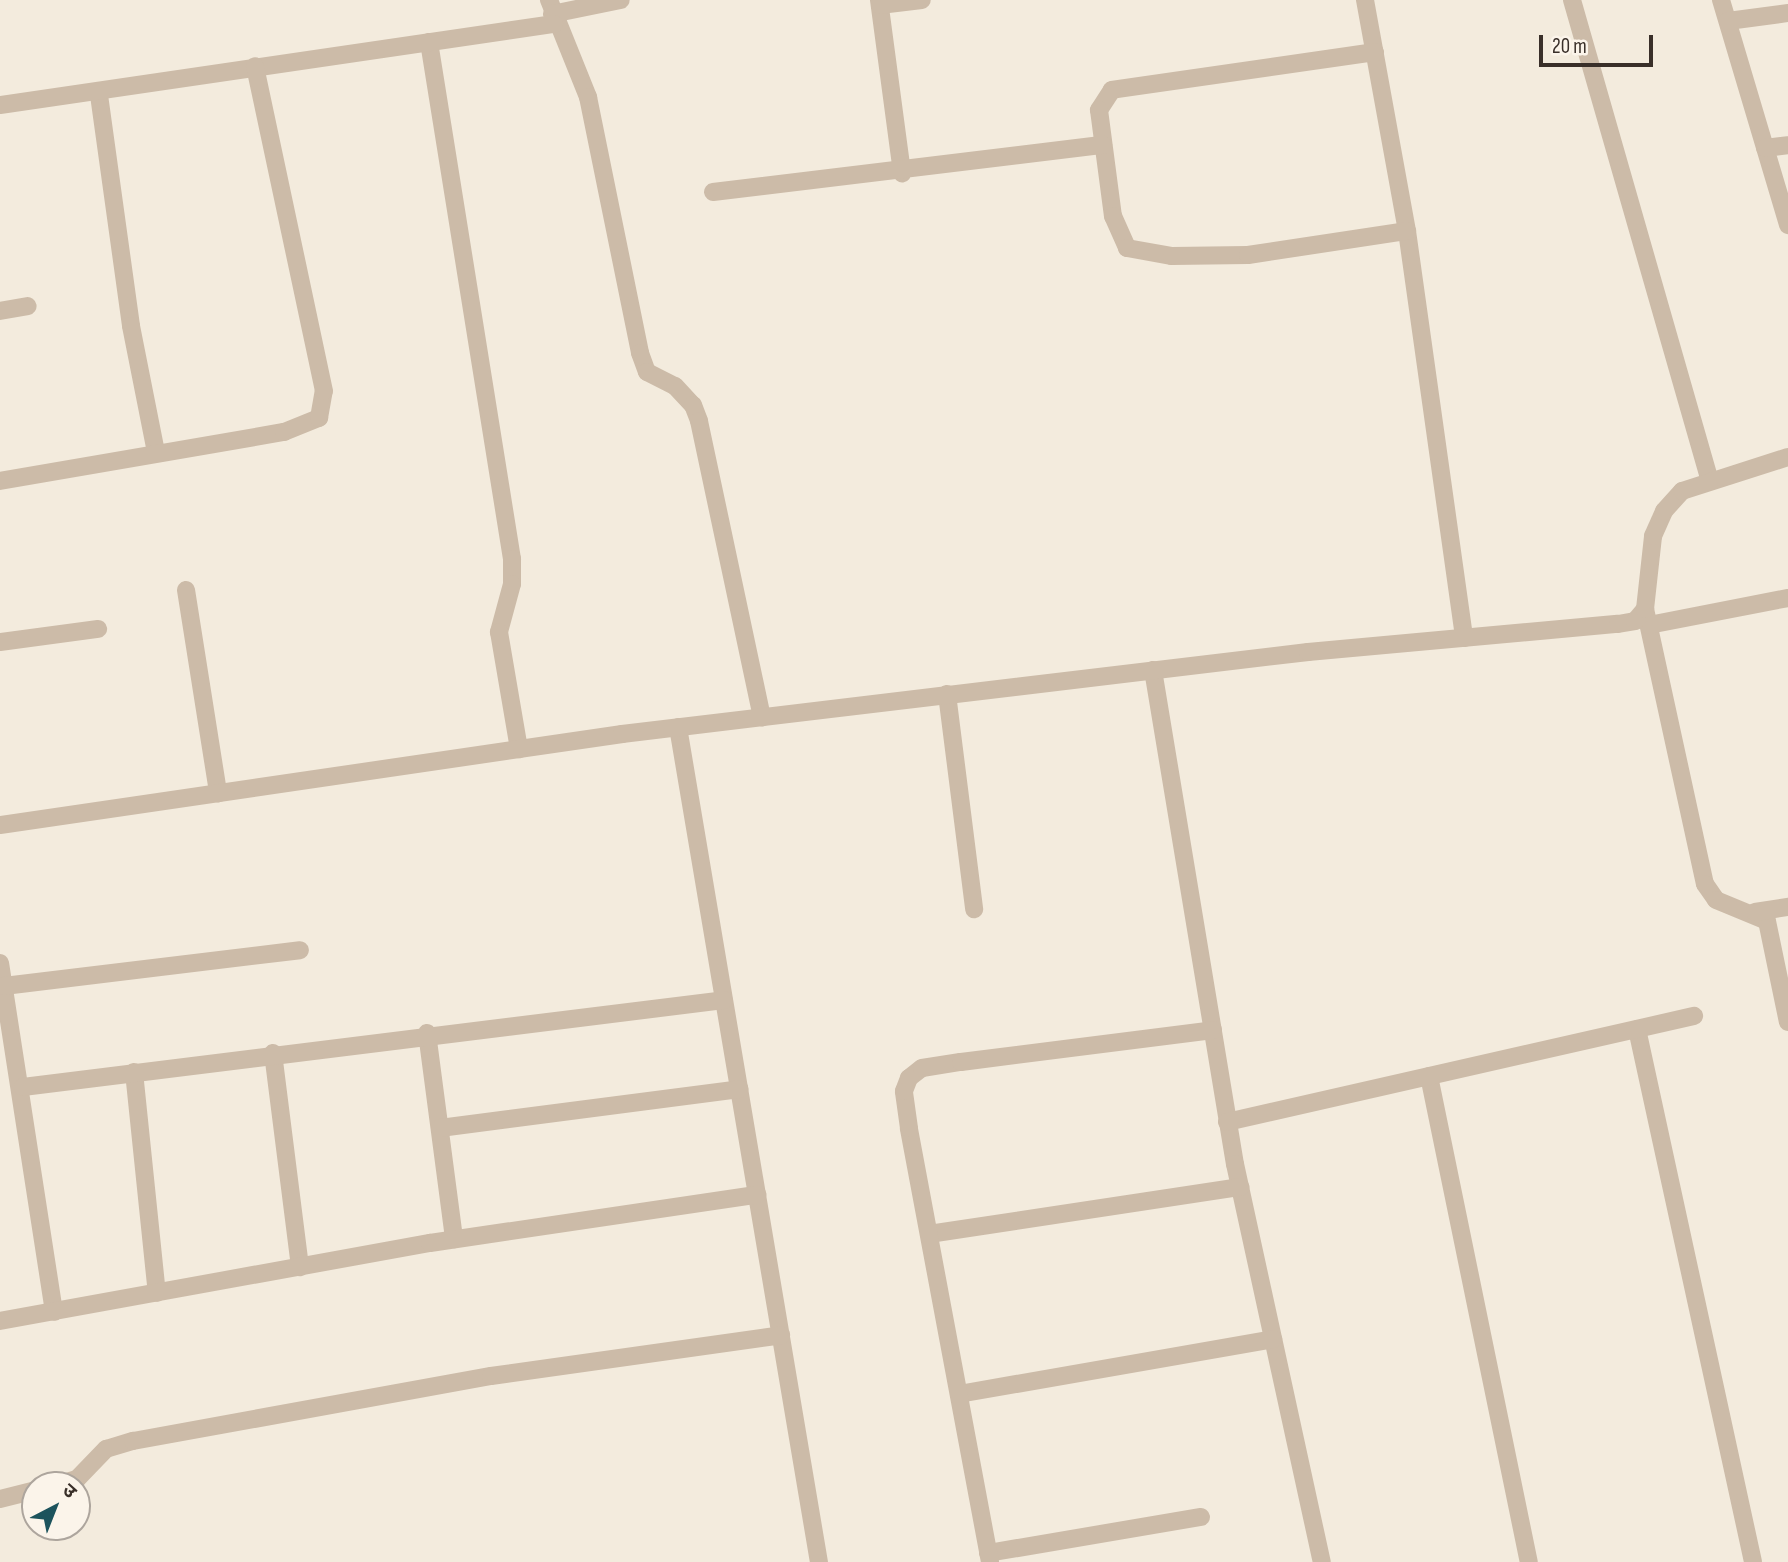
<!DOCTYPE html>
<html>
<head>
<meta charset="utf-8">
<style>
  body { margin:0 }
  #map { position:relative; width:1788px; height:1562px; overflow:hidden; background:#f3ebdd; font-family:"Sofia Sans Condensed","Noto Sans Devanagari",sans-serif }
  div>[style] { position:absolute }
  .minor>* { height:18px; margin:-9px; padding:0 9px; transform-origin:9px; border-radius:9px; background:#ccbba8 }
  span { translate:-50% -50%; white-space:nowrap; text-align:center; line-height:1.15; -webkit-text-stroke:5px #fbf4ea; paint-order:stroke }
  .north { position:absolute; left:21px; top:1471px; width:70px; height:70px; box-sizing:border-box; background:#fbf4ea; border:2px solid #ada59d; border-radius:50%; rotate:42deg; font-size:19px; font-weight:700; line-height:28px; text-align:center; color:#392f29 }
  .north::after { content:''; display:block; margin:auto; width:24px; height:32px; background:#1c535c; clip-path:polygon(50% 0,100% 100%,50% 72%,0 100%) }
  .scale { position:absolute; left:1539px; top:35px; width:114px; height:32px; box-sizing:border-box; border:4px solid #392f29; border-top:0; padding-left:9px; font-size:21px; line-height:24px; white-space:nowrap; color:#392f29; -webkit-text-stroke:5px #fbf4ea; paint-order:stroke }
</style>
</head>
<body>
<div id="map">
  <div class="minor">
    <i style="left:549px;top:0;width:105px;rotate:68.1deg"></i>
    <i style="left:588px;top:97px;width:261px;rotate:78.5deg"></i>
    <i style="left:640px;top:353px;width:20px;rotate:70deg"></i>
    <i style="left:647px;top:372px;width:31px;rotate:27deg"></i>
    <i style="left:675px;top:386px;width:26px;rotate:47deg"></i>
    <i style="left:693px;top:405px;width:17px;rotate:69deg"></i>
    <i style="left:699px;top:421px;width:303px;rotate:78deg"></i>
    <i style="left:879px;top:0;width:175px;rotate:82.4deg"></i>
    <i style="left:1365px;top:0;width:235px;rotate:79.7deg"></i>
    <i style="left:1407px;top:231px;width:411px;rotate:82deg"></i>
    <i style="left:1572px;top:0;width:498px;rotate:74deg"></i>
    <i style="left:1721px;top:0;width:235px;rotate:73.4deg"></i>
    <i style="left:880px;top:5px;width:42px;rotate:-6.8deg"></i>
    <i style="left:552px;top:14px;width:70px;rotate:-11.5deg"></i>
    <i style="left:1728px;top:21px;width:61px;rotate:-7.6deg"></i>
    <i style="left:429px;top:42px;width:524px;rotate:80.88deg"></i>
    <i style="left:512px;top:559px;width:25px;rotate:90deg"></i>
    <i style="left:512px;top:584px;width:50px;rotate:105.2deg"></i>
    <i style="left:499px;top:632px;width:119px;rotate:80.3deg"></i>
    <i style="left:1375px;top:52px;width:266px;rotate:171.8deg"></i>
    <i style="left:1112px;top:90px;width:24px;rotate:123deg"></i>
    <i style="left:1099px;top:110px;width:107px;rotate:82.5deg"></i>
    <i style="left:1113px;top:216px;width:35px;rotate:66deg"></i>
    <i style="left:1127px;top:248px;width:46px;rotate:10.1deg"></i>
    <i style="left:1172px;top:256px;width:76px;rotate:-0.8deg"></i>
    <i style="left:1248px;top:255px;width:161px;rotate:-8.6deg"></i>
    <i style="left:99px;top:95px;width:233px;rotate:82.1deg"></i>
    <i style="left:131px;top:326px;width:128px;rotate:78.8deg"></i>
    <i style="left:0;top:105px;width:560px;rotate:-8.32deg"></i>
    <i style="left:1765px;top:148px;width:23px;rotate:-7deg"></i>
    <i style="left:713px;top:192px;width:393px;rotate:-6.9deg"></i>
    <i style="left:0;top:311px;width:28px;rotate:-10deg"></i>
    <i style="left:0;top:481px;width:288px;rotate:-9.8deg"></i>
    <i style="left:284px;top:432px;width:38px;rotate:-22deg"></i>
    <i style="left:319px;top:418px;width:27px;rotate:-80deg"></i>
    <i style="left:324px;top:391px;width:332px;rotate:-102deg"></i>
    <i style="left:186px;top:590px;width:206px;rotate:81deg"></i>
    <i style="left:1645px;top:609px;width:281px;rotate:77.7deg"></i>
    <i style="left:1705px;top:884px;width:19px;rotate:55deg"></i>
    <i style="left:1716px;top:900px;width:55px;rotate:22.4deg"></i>
    <i style="left:1767px;top:921px;width:103px;rotate:78.3deg"></i>
    <i style="left:1649px;top:625px;width:142px;rotate:-11deg"></i>
    <i style="left:0;top:642px;width:99px;rotate:-7.6deg"></i>
    <i style="left:1153px;top:670px;width:501px;rotate:80.58deg"></i>
    <i style="left:1235px;top:1164px;width:407px;rotate:77.7deg"></i>
    <i style="left:947px;top:694px;width:217px;rotate:82.8deg"></i>
    <i style="left:678px;top:727px;width:847px;rotate:80.42deg"></i>
    <i style="left:0;top:825px;width:629px;rotate:-8.32deg"></i>
    <i style="left:622px;top:734px;width:691px;rotate:-6.82deg"></i>
    <i style="left:1308px;top:652px;width:311px;rotate:-5.2deg"></i>
    <i style="left:1618px;top:624px;width:17px;rotate:-10deg"></i>
    <i style="left:1635px;top:621px;width:16px;rotate:-50deg"></i>
    <i style="left:1645px;top:609px;width:73px;rotate:-83.7deg"></i>
    <i style="left:1653px;top:536px;width:27px;rotate:-66deg"></i>
    <i style="left:1664px;top:511px;width:27px;rotate:-48deg"></i>
    <i style="left:1682px;top:491px;width:111px;rotate:-17.8deg"></i>
    <i style="left:1755px;top:912px;width:33px;rotate:-9deg"></i>
    <i style="left:0;top:963px;width:353px;rotate:81.2deg"></i>
    <i style="left:4px;top:986px;width:298px;rotate:-6.9deg"></i>
    <i style="left:1637px;top:1029px;width:545px;rotate:77.72deg"></i>
    <i style="left:427px;top:1033px;width:208px;rotate:82.5deg"></i>
    <i style="left:273px;top:1053px;width:216px;rotate:82.8deg"></i>
    <i style="left:134px;top:1072px;width:222px;rotate:84.1deg"></i>
    <i style="left:1429px;top:1076px;width:496px;rotate:78.4deg"></i>
    <i style="left:23px;top:1087px;width:706px;rotate:-7.07deg"></i>
    <i style="left:1227px;top:1122px;width:479px;rotate:-12.8deg"></i>
    <i style="left:440px;top:1128px;width:302px;rotate:-7.4deg"></i>
    <i style="left:929px;top:1234px;width:315px;rotate:-8.6deg"></i>
    <i style="left:0;top:1321px;width:437px;rotate:-10.3deg"></i>
    <i style="left:430px;top:1243px;width:331px;rotate:-8.4deg"></i>
    <i style="left:959px;top:1394px;width:319px;rotate:-9.9deg"></i>
    <i style="left:56px;top:1485px;width:22px;rotate:-16deg"></i>
    <i style="left:77px;top:1479px;width:42px;rotate:-46deg"></i>
    <i style="left:106px;top:1449px;width:28px;rotate:-17deg"></i>
    <i style="left:133px;top:1441px;width:364px;rotate:-10.3deg"></i>
    <i style="left:491px;top:1376px;width:293px;rotate:-8deg"></i>
    <i style="left:0;top:1499px;width:36px;rotate:-14deg"></i>
    <i style="left:988px;top:1553px;width:216px;rotate:-9.6deg"></i>
    <i style="left:990px;top:1562px;width:441px;rotate:-100.6deg"></i>
    <i style="left:909px;top:1128px;width:37px;rotate:-98deg"></i>
    <i style="left:904px;top:1091px;width:14px;rotate:-69deg"></i>
    <i style="left:909px;top:1078px;width:16px;rotate:-38deg"></i>
    <i style="left:922px;top:1068px;width:39px;rotate:-9deg"></i>
    <i style="left:961px;top:1062px;width:254px;rotate:-7.2deg"></i>
  </div>
  <div class="north">उ</div>
  <div class="scale">20 m</div>
</div>
</body>
</html>
